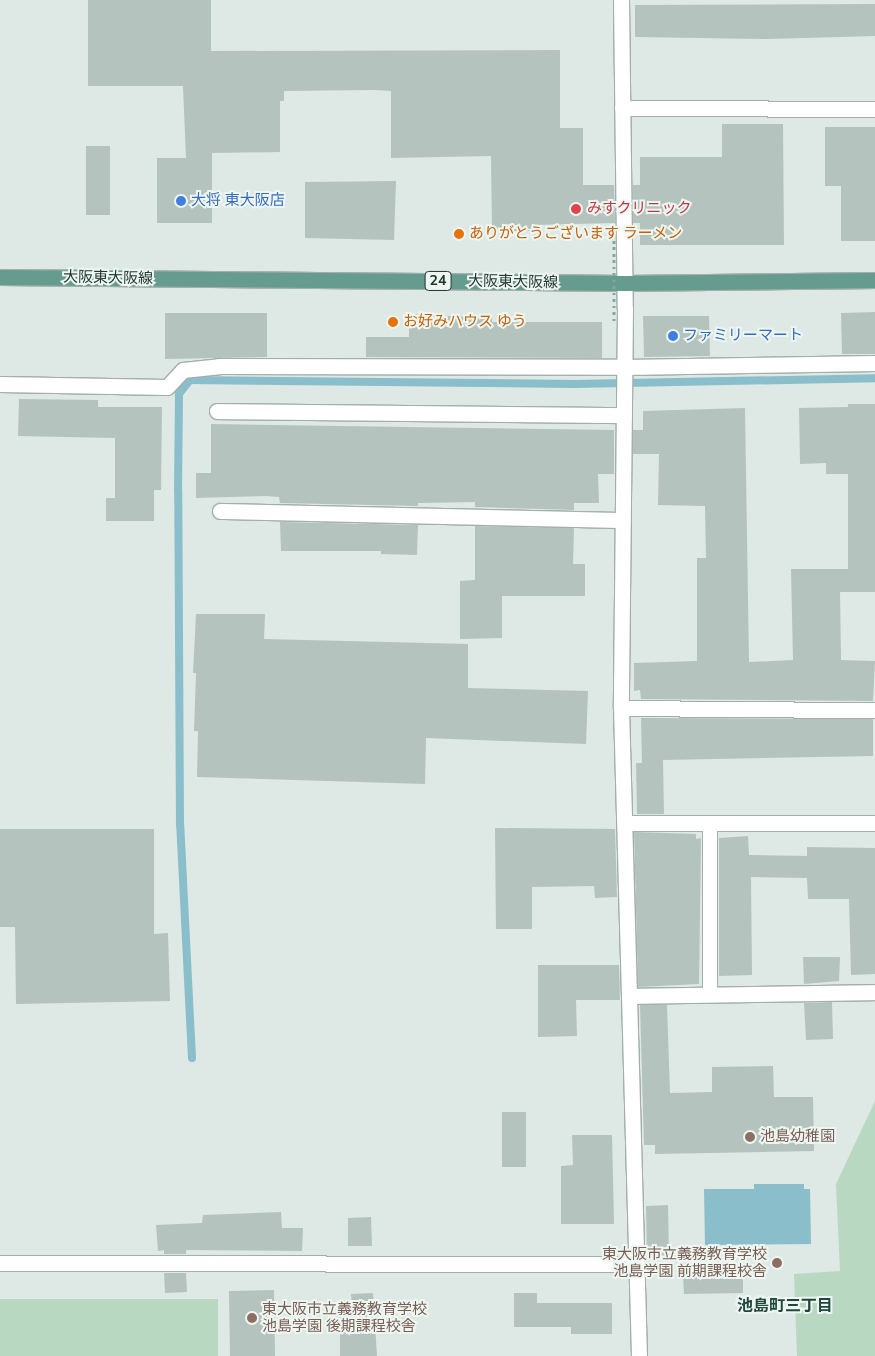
<!DOCTYPE html>
<html>
<head>
<meta charset="utf-8">
<style>
  body { margin:0 }
  #map { position:relative; width:875px; height:1356px; overflow:hidden; background:#dee8e4; font-family:"Nunito Sans","Noto Sans JP",sans-serif }
  div>[style] { position:absolute }
  .green>* { inset:0; background:#b8d8c2 }
  .water>* { inset:0; background:#8abeca }
  .stream>* { height:8px; margin:-4px; padding:0 4px; transform-origin:4px; border-radius:4px; background:#8abeca }
  .building>* { inset:0; background:#b4c3bd }
  .roads { filter:drop-shadow(1px 0 #a2afab) drop-shadow(-1px 0 #a2afab) drop-shadow(0 1px #a2afab) drop-shadow(0 -1px #a2afab) }
  .service>* { height:14px; margin:-7px; padding:0 7px; transform-origin:7px; border-radius:7px; background:#fff }
  .minor>* { height:15px; margin:-7.5px; padding:0 7.5px; transform-origin:7.5px; border-radius:7.5px; background:#fff }
  .primary>* { height:15px; margin:-7.5px; padding:0 7.5px; transform-origin:7.5px; border-radius:7.5px; background:#669b8f }
  .path-bridge>* { height:3px; margin-top:-1.5px; transform-origin:0; background:repeating-linear-gradient(90deg,#81aa9e 0 2.5px,transparent 0 6.5px) }
  .dots>* { width:14px; height:14px; translate:-50% -50%; box-sizing:border-box; border:2px solid #eef6f2; border-radius:50% }
  span { translate:-50% -50%; white-space:nowrap; text-align:center; line-height:1.15; -webkit-text-stroke:4px #eef6f2; paint-order:stroke }
  .shield-label span { padding:1px 4px; background:#eef6f2; border:1px solid; border-radius:4px; -webkit-text-stroke-width:0 }
  .shield-label { font-size:14px; color:#213732; font-weight:700 }
  .shop-label { font-size:15px; color:#366cbe }
  .left { translate:0 -50%; text-align:left }
  .health-label { font-size:15px; color:#be3a42 }
  .food-label { font-size:15px; color:#c56008 }
  .street-label { font-size:15px; color:#213732 }
  .education-label { font-size:15px; color:#785e54 }
  .right { translate:-100% -50%; text-align:right }
  .neighbourhood-label { font-size:16px; color:#1f473e; font-weight:700 }
</style>
</head>
<body>
<div id="map">
  <div class="green">
    <i style="clip-path:polygon(875px 1101px,875px 1356px,797px 1356px,794px 1274px,840px 1271px,836px 1184px)"></i>
    <i style="clip-path:polygon(0 1299px,218px 1299px,218px 1356px,0 1356px)"></i>
  </div>
  <div class="water">
    <i style="clip-path:polygon(754px 1184px,804px 1184px,804px 1189px,810px 1189px,811px 1244px,705px 1245px,704px 1189px,754px 1189px)"></i>
  </div>
  <div class="stream">
    <i style="left:192px;top:1058px;width:233px;rotate:-92.9deg"></i>
    <i style="left:180px;top:825px;width:334px;rotate:-90.3deg"></i>
    <i style="left:178px;top:491px;width:97px;rotate:-89.4deg"></i>
    <i style="left:179px;top:394px;width:18px;rotate:-52deg"></i>
    <i style="left:190px;top:380px;width:385px;rotate:0.6deg"></i>
    <i style="left:575px;top:384px;width:300px;rotate:-1.1deg"></i>
  </div>
  <div class="building">
    <i style="clip-path:polygon(88px 0,211px 0,211px 51px,560px 50px,560px 128px,583px 128px,583px 185px,614px 185px,615px 223px,532px 225px,532px 231px,492px 231px,491px 156px,391px 158px,391px 91px,374px 90px,284px 91px,284px 101px,280px 101px,280px 152px,212px 153px,212px 223px,157px 223px,157px 158px,186px 158px,183px 86px,88px 86px)"></i>
    <i style="clip-path:polygon(875px 4px,875px 36px,767px 39px,635px 37px,635px 5px)"></i>
    <i style="clip-path:polygon(722px 124px,783px 124px,784px 245px,640px 245px,640px 223px,633px 223px,633px 185px,640px 185px,640px 157px,722px 157px)"></i>
    <i style="clip-path:polygon(825px 127px,875px 127px,875px 241px,841px 241px,841px 186px,825px 186px)"></i>
    <i style="clip-path:polygon(86px 146px,110px 146px,110px 215px,86px 215px)"></i>
    <i style="clip-path:polygon(396px 181px,394px 240px,305px 238px,305px 182px)"></i>
    <i style="clip-path:polygon(875px 312px,875px 354px,842px 354px,841px 313px)"></i>
    <i style="clip-path:polygon(165px 313px,267px 313px,267px 357px,165px 359px)"></i>
    <i style="clip-path:polygon(409px 314px,492px 318px,492px 322px,602px 322px,602px 358px,366px 357px,366px 337px,409px 337px)"></i>
    <i style="clip-path:polygon(643px 316px,709px 316px,710px 356px,644px 357px)"></i>
    <i style="clip-path:polygon(19px 399px,98px 400px,98px 407px,162px 407px,161px 490px,154px 490px,154px 521px,106px 521px,106px 498px,115px 498px,115px 438px,18px 436px)"></i>
    <i style="clip-path:polygon(848px 404px,875px 404px,875px 592px,840px 592px,841px 660px,875px 661px,873px 701px,641px 699px,640px 690px,634px 691px,634px 663px,697px 661px,697px 558px,706px 558px,705px 506px,658px 505px,659px 454px,633px 454px,633px 430px,643px 430px,643px 411px,745px 408px,749px 662px,793px 660px,791px 569px,848px 569px,848px 474px,826px 474px,826px 463px,800px 464px,799px 408px,848px 407px)"></i>
    <i style="clip-path:polygon(211px 424px,614px 430px,614px 474px,598px 474px,599px 503px,574px 503px,574px 510px,475px 507px,475px 502px,418px 503px,418px 506px,280px 503px,279px 497px,266px 496px,196px 498px,196px 473px,211px 473px)"></i>
    <i style="clip-path:polygon(280px 522px,418px 525px,417px 555px,381px 554px,381px 551px,281px 551px)"></i>
    <i style="clip-path:polygon(475px 526px,574px 528px,573px 564px,585px 564px,585px 596px,502px 596px,502px 638px,460px 639px,460px 581px,475px 580px)"></i>
    <i style="clip-path:polygon(196px 614px,265px 614px,264px 639px,468px 644px,468px 688px,588px 691px,586px 744px,426px 738px,425px 784px,197px 777px,198px 731px,194px 731px,196px 673px,193px 673px)"></i>
    <i style="clip-path:polygon(641px 718px,873px 719px,873px 756px,663px 760px,664px 814px,637px 814px,636px 763px,642px 763px)"></i>
    <i style="clip-path:polygon(495px 828px,615px 829px,617px 897px,595px 898px,594px 886px,532px 887px,532px 929px,496px 929px)"></i>
    <i style="clip-path:polygon(0 829px,154px 829px,154px 934px,168px 933px,170px 1001px,16px 1004px,15px 927px,0 927px)"></i>
    <i style="clip-path:polygon(634px 832px,696px 834px,696px 839px,701px 838px,699px 984px,638px 987px)"></i>
    <i style="clip-path:polygon(748px 836px,749px 855px,807px 856px,807px 847px,875px 848px,875px 974px,851px 975px,849px 899px,808px 899px,807px 878px,751px 877px,752px 975px,719px 976px,719px 838px)"></i>
    <i style="clip-path:polygon(803px 957px,840px 957px,839px 981px,804px 984px)"></i>
    <i style="clip-path:polygon(538px 965px,619px 965px,620px 1000px,576px 1000px,577px 1036px,538px 1037px)"></i>
    <i style="clip-path:polygon(832px 1002px,833px 1039px,806px 1040px,804px 1003px)"></i>
    <i style="clip-path:polygon(640px 1005px,667px 1005px,670px 1093px,712px 1092px,712px 1067px,773px 1066px,774px 1097px,813px 1097px,814px 1151px,655px 1154px,655px 1145px,644px 1145px)"></i>
    <i style="clip-path:polygon(502px 1112px,526px 1112px,526px 1167px,502px 1167px)"></i>
    <i style="clip-path:polygon(572px 1135px,612px 1135px,614px 1224px,561px 1224px,561px 1166px,573px 1165px)"></i>
    <i style="clip-path:polygon(668px 1205px,669px 1255px,647px 1256px,646px 1206px)"></i>
    <i style="clip-path:polygon(281px 1212px,282px 1228px,303px 1228px,302px 1251px,186px 1250px,186px 1254px,164px 1254px,164px 1250px,158px 1251px,156px 1225px,202px 1223px,203px 1215px)"></i>
    <i style="clip-path:polygon(371px 1217px,372px 1246px,348px 1246px,348px 1218px)"></i>
    <i style="clip-path:polygon(743px 1272px,743px 1293px,684px 1294px,683px 1274px)"></i>
    <i style="clip-path:polygon(164px 1273px,186px 1273px,187px 1292px,165px 1293px)"></i>
    <i style="clip-path:polygon(274px 1290px,275px 1356px,230px 1356px,229px 1291px)"></i>
    <i style="clip-path:polygon(373px 1293px,377px 1356px,340px 1356px,340px 1316px,353px 1316px,351px 1294px)"></i>
    <i style="clip-path:polygon(514px 1293px,537px 1293px,537px 1303px,612px 1303px,612px 1334px,571px 1334px,571px 1327px,514px 1327px)"></i>
  </div>
  <div class="roads">
    <div class="service">
      <i style="left:710px;top:823px;width:172px;rotate:90deg"></i>
    </div>
    <div class="minor">
      <i style="left:621px;top:0;width:309px;rotate:89.3deg"></i>
      <i style="left:625px;top:309px;width:399px;rotate:90.6deg"></i>
      <i style="left:621px;top:708px;width:648px;rotate:88.41deg"></i>
      <i style="left:622px;top:108px;width:253px;rotate:0.2deg"></i>
      <i style="left:0;top:384px;width:167px;rotate:1deg"></i>
      <i style="left:167px;top:387px;width:23px;rotate:-47deg"></i>
      <i style="left:183px;top:370px;width:36px;rotate:-6deg"></i>
      <i style="left:219px;top:366px;width:405px;rotate:0.1deg"></i>
      <i style="left:624px;top:367px;width:251px;rotate:-0.9deg"></i>
      <i style="left:217px;top:411px;width:407px;rotate:0.6deg"></i>
      <i style="left:220px;top:511px;width:403px;rotate:1.3deg"></i>
      <i style="left:621px;top:708px;width:254px;rotate:0.5deg"></i>
      <i style="left:625px;top:823px;width:250px"></i>
      <i style="left:631px;top:996px;width:244px;rotate:-0.9deg"></i>
      <i style="left:0;top:1263px;width:637px;rotate:0.09deg"></i>
    </div>
    <div class="primary">
      <i style="left:0;top:277px;width:625px;rotate:0.55deg"></i>
      <i style="left:625px;top:283px;width:250px;rotate:-0.7deg"></i>
    </div>
  </div>
  <div class="path-bridge">
    <i style="left:614px;top:321px;width:84px;rotate:-90deg"></i>
  </div>
  <div class="dots">
    <i style="left:181px;top:201px;background:#3f7fe0"></i>
    <i style="left:576px;top:209px;background:#e0444e"></i>
    <i style="left:459px;top:234px;background:#e8710a"></i>
    <i style="left:393px;top:322px;background:#e8710a"></i>
    <i style="left:673px;top:336px;background:#3f7fe0"></i>
    <i style="left:750px;top:1137px;background:#8d6e63"></i>
    <i style="left:777px;top:1263px;background:#8d6e63"></i>
    <i style="left:252px;top:1318px;background:#8d6e63"></i>
  </div>
  <div class="shield-label">
    <span style="left:438px;top:281px">24</span>
  </div>
  <div class="shop-label">
    <span class="left" style="left:191px;top:201px">大将 東大阪店</span>
    <span class="left" style="left:683px;top:336px">ファミリーマート</span>
  </div>
  <div class="health-label">
    <span class="left" style="left:587px;top:209px">みすクリニック</span>
  </div>
  <div class="food-label">
    <span class="left" style="left:469px;top:234px">ありがとうございます ラーメン</span>
    <span class="left" style="left:403px;top:322px">お好みハウス ゆう</span>
  </div>
  <div class="street-label">
    <span style="left:108px;top:278px;rotate:1deg">大阪東大阪線</span>
    <span style="left:513px;top:282px;rotate:1deg">大阪東大阪線</span>
  </div>
  <div class="education-label">
    <span class="left" style="left:760px;top:1137px">池島幼稚園</span>
    <span class="right" style="left:767px;top:1263px">東大阪市立義務教育学校<br>池島学園 前期課程校舎</span>
    <span class="left" style="left:262px;top:1318px">東大阪市立義務教育学校<br>池島学園 後期課程校舎</span>
  </div>
  <div class="neighbourhood-label">
    <span style="left:785px;top:1306px">池島町三丁目</span>
  </div>
</div>
</body>
</html>
